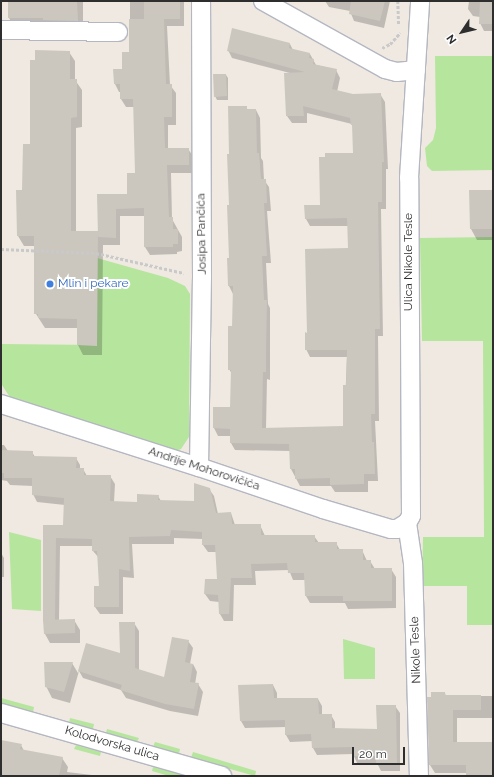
<!DOCTYPE html>
<html>
<head>
<meta charset="utf-8">
<style>
  body { margin:0 }
  #map { position:relative; width:494px; height:777px; overflow:hidden; background:#efe9e1; font-family:Raleway,sans-serif }
  div>[style] { position:absolute }
  .green>* { inset:0; background:#b6e59e }
  .shadow>* { inset:0; background:#0003 }
  .building>* { inset:0; background:#cbc7bf }
  .path>* { height:2.5px; margin-top:-1.25px; transform-origin:0; background:repeating-linear-gradient(90deg,#c9c9c9 0 3px,transparent 0 5px) }
  .roads { filter:drop-shadow(1px 0 #b4b7c1) drop-shadow(-1px 0 #b4b7c1) drop-shadow(0 1px #b4b7c1) drop-shadow(0 -1px #b4b7c1) }
  .minor>* { height:18px; margin:-9px; padding:0 9px; transform-origin:9px; border-radius:9px; background:#fff }
  .dots>* { width:11px; height:11px; translate:-50% -50%; box-sizing:border-box; border:2px solid #fff; border-radius:50% }
  span { translate:-50% -50%; white-space:nowrap; text-align:center; line-height:1.15; -webkit-text-stroke:4px #fff; paint-order:stroke }
  .street-label { font-size:12px; color:#2e2e2e }
  .shop-label { font-size:12px; color:#366cbe }
  .left { translate:0 -50%; text-align:left }
  .frame { position:absolute; inset:0; border:2px solid #2e2e2e; pointer-events:none }
  .north { position:absolute; left:442px; top:12px; width:40px; height:40px; -webkit-text-stroke:3px #fff; paint-order:stroke; rotate:235deg; font-size:11px; font-weight:700; line-height:16px; text-align:center; color:#2e2e2e }
  .north::after { content:''; display:block; margin:auto; width:14px; height:18px; background:#2e2e2e; clip-path:polygon(50% 0,100% 100%,50% 72%,0 100%) }
  .scale { position:absolute; left:352px; top:747px; width:53px; height:18px; box-sizing:border-box; border:2px solid #2e2e2e; border-top:0; padding-left:5px; font-size:12px; line-height:14px; white-space:nowrap; color:#2e2e2e; -webkit-text-stroke:3px #fff; paint-order:stroke }
</style>
</head>
<body>
<div id="map">
  <div class="green">
    <i style="clip-path:polygon(435px 56px,493px 56px,493px 170px,432px 171px,427px 166px,425px 148px,433px 140px,436px 128px)"></i>
    <i style="clip-path:polygon(493px 237px,493px 625px,467px 625px,467px 586px,422px 586px,423px 537px,484px 537px,483px 341px,422px 341px,420px 238px)"></i>
    <i style="clip-path:polygon(97px 258px,168px 278px,185px 286px,190px 294px,189px 437px,181px 449px,176px 451px,11px 399px,2px 385px,2px 344px,97px 345px)"></i>
    <i style="clip-path:polygon(9px 532px,41px 540px,41px 611px,12px 609px)"></i>
    <i style="clip-path:polygon(343px 639px,375px 648px,375px 679px,344px 679px)"></i>
    <i style="clip-path:polygon(1px 698px,34px 707px,33px 712px,1px 703px)"></i>
    <i style="clip-path:polygon(70px 718px,94px 724px,93px 729px,69px 723px)"></i>
    <i style="clip-path:polygon(107px 729px,139px 738px,137px 742px,106px 733px)"></i>
    <i style="clip-path:polygon(155px 742px,180px 749px,179px 754px,153px 747px)"></i>
    <i style="clip-path:polygon(76px 745px,101px 752px,100px 756px,74px 749px)"></i>
    <i style="clip-path:polygon(193px 752px,256px 771px,255px 776px,191px 758px)"></i>
    <i style="clip-path:polygon(153px 767px,183px 775px,182px 776px,169px 776px,152px 771px)"></i>
  </div>
  <div class="shadow">
    <i style="clip-path:polygon(9px 1px,83px 1px,83px 32px,15px 29px,9px 18px)"></i>
    <i style="clip-path:polygon(117px 1px,184px 1px,184px 26px,167px 26px,170px 85px,176px 93px,176px 125px,168px 125px,168px 149px,188px 149px,193px 156px,193px 173px,171px 173px,172px 219px,182px 237px,182px 251px,177px 252px,177px 254px,150px 255px,145px 247px,145px 216px,120px 216px,120px 245px,103px 245px,102px 355px,83px 355px,78px 345px,78px 328px,45px 328px,36px 314px,35px 246px,24px 246px,18px 236px,54px 200px,31px 145px,69px 52px,75px 61px,75px 80px,82px 90px,82px 127px,76px 128px,76px 232px,99px 235px,98px 195px,128px 195px,136px 174px,134px 107px,126px 107px,121px 99px,121px 92px,119px 92px,115px 84px,123px 70px,130px 53px,130px 1px)"></i>
    <i style="clip-path:polygon(325px 1px,390px 1px,384px 28px,354px 21px,350px 11px,329px 7px)"></i>
    <i style="clip-path:polygon(469px 1px,493px 1px,493px 31px,484px 31px,480px 23px,480px 17px,473px 16px,468px 9px)"></i>
    <i style="clip-path:polygon(290px 44px,293px 50px,310px 54px,316px 65px,336px 70px,340px 78px,337px 92px,353px 95px,380px 94px,385px 102px,388px 169px,386px 169px,386px 209px,381px 209px,383px 336px,378px 336px,379px 421px,375px 421px,378px 481px,368px 481px,368px 492px,335px 492px,331px 486px,300px 486px,291px 469px,290px 451px,235px 450px,231px 443px,231px 436px,218px 436px,214px 428px,214px 408px,231px 408px,232px 374px,229px 369px,233px 327px,233px 294px,229px 286px,228px 259px,231px 259px,230px 155px,246px 107px,248px 110px,256px 110px,260px 118px,261px 158px,263px 161px,264px 180px,269px 187px,271px 211px,267px 211px,271px 263px,266px 263px,268px 304px,270px 308px,270px 380px,267px 379px,266px 429px,344px 427px,347px 357px,310px 357px,306px 349px,308px 334px,349px 249px,348px 226px,310px 226px,306px 219px,321px 206px,354px 154px,353px 128px,352px 124px,307px 113px,307px 123px,292px 123px,287px 116px,290px 73px,232px 58px,228px 50px)"></i>
    <i style="clip-path:polygon(226px 75px,228px 78px,228px 100px,217px 100px,215px 96px)"></i>
    <i style="clip-path:polygon(493px 191px,493px 240px,477px 240px,471px 229px)"></i>
    <i style="clip-path:polygon(1px 445px,4px 445px,8px 451px,32px 452px,35px 457px,76px 458px,80px 465px,80px 469px,83px 469px,87px 476px,110px 476px,115px 484px,114px 502px,138px 503px,158px 496px,161px 501px,195px 502px,209px 489px,214px 496px,218px 514px,231px 513px,235px 525px,260px 525px,265px 536px,314px 536px,319px 543px,336px 543px,340px 550px,362px 550px,367px 561px,370px 561px,375px 569px,391px 569px,396px 577px,396px 608px,348px 609px,345px 603px,310px 603px,306px 596px,306px 580px,293px 580px,289px 570px,255px 571px,256px 585px,234px 585px,233px 621px,224px 621px,220px 614px,219px 602px,210px 601px,205px 594px,218px 580px,217px 552px,208px 552px,203px 545px,203px 539px,174px 538px,174px 544px,132px 544px,134px 578px,123px 577px,123px 614px,100px 614px,95px 607px,100px 587px,99px 558px,93px 551px,93px 546px,60px 546px,59px 621px,74px 620px,80px 630px,80px 643px,50px 643px,45px 634px,44px 526px,64px 526px,65px 505px,37px 502px,33px 494px,33px 486px,10px 485px,7px 481px,1px 480px)"></i>
    <i style="clip-path:polygon(1px 553px,4px 558px,4px 577px,1px 577px)"></i>
    <i style="clip-path:polygon(134px 623px,139px 631px,139px 671px,165px 678px,188px 641px,193px 648px,190px 664px,193px 664px,197px 672px,195px 684px,198px 684px,203px 692px,198px 716px,170px 711px,126px 698px,121px 690px,83px 678px,79px 671px,70px 703px,52px 698px,46px 686px,72px 663px,78px 673px,87px 644px,121px 655px)"></i>
    <i style="clip-path:polygon(273px 685px,277px 693px,277px 699px,318px 699px,322px 706px,322px 715px,331px 715px,335px 722px,335px 729px,378px 730px,395px 706px,400px 713px,400px 771px,381px 771px,377px 763px,357px 763px,353px 754px,317px 755px,313px 748px,313px 741px,290px 742px,286px 735px,286px 727px,245px 728px,241px 721px,239px 686px)"></i>
    <i style="clip-path:polygon(445px 693px,446px 696px,493px 696px,493px 718px,457px 718px,457px 743px,493px 743px,493px 776px,467px 776px,467px 773px,435px 773px,430px 765px)"></i>
    <i style="clip-path:polygon(1px 741px,21px 745px,24px 751px,62px 758px,68px 767px,67px 772px,100px 776px,1px 776px)"></i>
  </div>
  <div class="building">
    <i style="clip-path:polygon(8px 1px,77px 1px,78px 21px,43px 20px,43px 18px,8px 18px)"></i>
    <i style="clip-path:polygon(144px 1px,180px 1px,180px 19px,164px 19px,166px 84px,172px 84px,172px 117px,164px 117px,165px 148px,189px 148px,189px 165px,167px 165px,169px 217px,173px 217px,173px 229px,178px 229px,178px 244px,173px 244px,173px 247px,144px 247px,144px 208px,116px 209px,116px 238px,98px 237px,97px 194px,127px 194px,127px 173px,135px 173px,133px 99px,120px 99px,120px 84px,114px 84px,113px 69px,122px 69px,122px 52px,129px 52px,129px 19px,144px 19px)"></i>
    <i style="clip-path:polygon(351px 1px,385px 1px,380px 21px,349px 14px)"></i>
    <i style="clip-path:polygon(480px 1px,493px 1px,493px 24px,479px 24px)"></i>
    <i style="clip-path:polygon(232px 28px,290px 43px,289px 48px,310px 53px,309px 58px,314px 59px,313px 64px,337px 69px,332px 89px,353px 94px,381px 93px,384px 162px,382px 162px,382px 202px,378px 202px,380px 329px,375px 329px,375px 414px,371px 414px,372px 442px,374px 442px,375px 474px,364px 474px,364px 484px,330px 485px,330px 478px,295px 479px,295px 469px,290px 469px,289px 444px,230px 443px,230px 429px,213px 428px,213px 407px,230px 407px,231px 370px,228px 370px,228px 326px,232px 326px,233px 286px,228px 286px,227px 258px,229px 258px,227px 205px,229px 205px,227px 154px,229px 154px,228px 106px,247px 106px,247px 109px,256px 109px,257px 153px,259px 153px,261px 179px,266px 179px,267px 203px,264px 203px,267px 256px,262px 256px,264px 300px,267px 300px,266px 352px,266px 372px,263px 372px,262px 428px,343px 426px,343px 385px,346px 385px,347px 350px,305px 350px,305px 332px,307px 333px,305px 249px,348px 248px,347px 218px,305px 219px,304px 205px,320px 205px,319px 157px,325px 157px,325px 153px,353px 153px,352px 125px,351px 125px,350px 118px,303px 106px,304px 116px,286px 116px,284px 73px,305px 72px,227px 51px)"></i>
    <i style="clip-path:polygon(35px 50px,70px 51px,70px 79px,77px 79px,77px 117px,71px 118px,71px 231px,98px 231px,97px 346px,77px 345px,77px 319px,38px 318px,38px 314px,34px 314px,34px 236px,17px 236px,16px 190px,22px 190px,23px 144px,30px 144px,30px 60px,35px 60px)"></i>
    <i style="clip-path:polygon(213px 74px,226px 74px,227px 96px,214px 97px)"></i>
    <i style="clip-path:polygon(469px 190px,493px 190px,493px 229px,470px 229px)"></i>
    <i style="clip-path:polygon(1px 450px,33px 451px,33px 456px,77px 457px,76px 468px,84px 468px,84px 475px,111px 475px,110px 501px,137px 502px,137px 494px,159px 495px,158px 500px,194px 501px,194px 483px,210px 488px,216px 513px,231px 512px,232px 524px,261px 524px,261px 535px,315px 535px,315px 542px,337px 542px,337px 549px,363px 549px,363px 560px,371px 560px,371px 568px,392px 568px,392px 601px,343px 601px,343px 596px,305px 596px,304px 573px,288px 573px,287px 563px,251px 564px,252px 578px,231px 578px,229px 614px,219px 614px,218px 595px,204px 594px,205px 579px,217px 579px,215px 545px,202px 545px,202px 532px,171px 530px,170px 536px,129px 537px,130px 571px,119px 569px,119px 607px,94px 607px,94px 586px,99px 586px,97px 551px,92px 551px,92px 539px,56px 538px,55px 620px,43px 620px,43px 525px,63px 525px,64px 498px,32px 495px,32px 478px,4px 478px,4px 473px,1px 473px)"></i>
    <i style="clip-path:polygon(75px 619px,75px 633px,44px 634px,43px 620px)"></i>
    <i style="clip-path:polygon(119px 622px,135px 622px,135px 668px,164px 677px,172px 637px,189px 640px,185px 662px,193px 664px,190px 682px,199px 683px,194px 709px,165px 704px,120px 690px,122px 685px,78px 671px,86px 643px,120px 653px)"></i>
    <i style="clip-path:polygon(44px 662px,73px 662px,64px 692px,45px 687px)"></i>
    <i style="clip-path:polygon(273px 684px,274px 698px,318px 698px,319px 714px,332px 714px,332px 728px,377px 729px,376px 705px,396px 705px,397px 764px,376px 764px,376px 756px,352px 756px,352px 747px,312px 748px,311px 734px,285px 735px,285px 720px,240px 721px,238px 685px)"></i>
    <i style="clip-path:polygon(431px 692px,445px 692px,445px 695px,481px 695px,481px 710px,453px 710px,453px 742px,493px 742px,493px 775px,466px 775px,466px 765px,429px 765px,427px 697px,431px 697px)"></i>
    <i style="clip-path:polygon(1px 740px,22px 744px,20px 749px,63px 757px,59px 776px,1px 776px)"></i>
  </div>
  <div class="path">
    <i style="left:398px;top:1px;width:23px;rotate:88deg"></i>
    <i style="left:382px;top:48px;width:9px;rotate:-27deg"></i>
    <i style="left:390px;top:44px;width:15px;rotate:-48deg"></i>
    <i style="left:1px;top:249px;width:95px;rotate:2.4deg"></i>
    <i style="left:96px;top:253px;width:90px;rotate:12.8deg"></i>
  </div>
  <div class="roads">
    <div class="minor">
      <i style="left:263px;top:1px;width:140px;rotate:29.1deg"></i>
      <i style="left:385px;top:69px;width:12px;rotate:14deg"></i>
      <i style="left:397px;top:72px;width:19px;rotate:-6deg"></i>
      <i style="left:1px;top:30px;width:117px;rotate:1deg"></i>
      <i style="left:1px;top:404px;width:208px;rotate:17.7deg"></i>
      <i style="left:199px;top:467px;width:131px;rotate:18.7deg"></i>
      <i style="left:323px;top:509px;width:71px;rotate:16.4deg"></i>
      <i style="left:391px;top:529px;width:6px"></i>
      <i style="left:397px;top:529px;width:12px;rotate:-31deg"></i>
      <i style="left:199px;top:467px;width:190px;rotate:-89.1deg"></i>
      <i style="left:202px;top:277px;width:276px;rotate:-90.2deg"></i>
      <i style="left:407px;top:523px;width:8px;rotate:-60deg"></i>
      <i style="left:411px;top:516px;width:338px;rotate:-90.3deg"></i>
      <i style="left:409px;top:178px;width:177px;rotate:-86.4deg"></i>
      <i style="left:407px;top:523px;width:40px;rotate:81.5deg"></i>
      <i style="left:413px;top:563px;width:213px;rotate:88.4deg"></i>
      <i style="left:1px;top:713px;width:230px;rotate:15.9deg"></i>
    </div>
  </div>
  <div class="dots">
    <i style="left:50px;top:284px;background:#3f7fe0"></i>
  </div>
  <div class="street-label">
    <span style="left:202px;top:234px;rotate:-91deg">Josipa Pančića</span>
    <span style="left:409px;top:262px;rotate:-90deg">Ulica Nikole Tesle</span>
    <span style="left:204px;top:469px;rotate:18deg">Andrije Mohorovičića</span>
    <span style="left:416px;top:650px;rotate:-92deg">Nikole Tesle</span>
    <span style="left:112px;top:744px;rotate:16deg">Kolodvorska ulica</span>
  </div>
  <div class="shop-label">
    <span class="left" style="left:58px;top:284px">Mlin i pekare</span>
  </div>
  <div class="frame"></div>
  <div class="north">N</div>
  <div class="scale">20 m</div>
</div>
</body>
</html>
